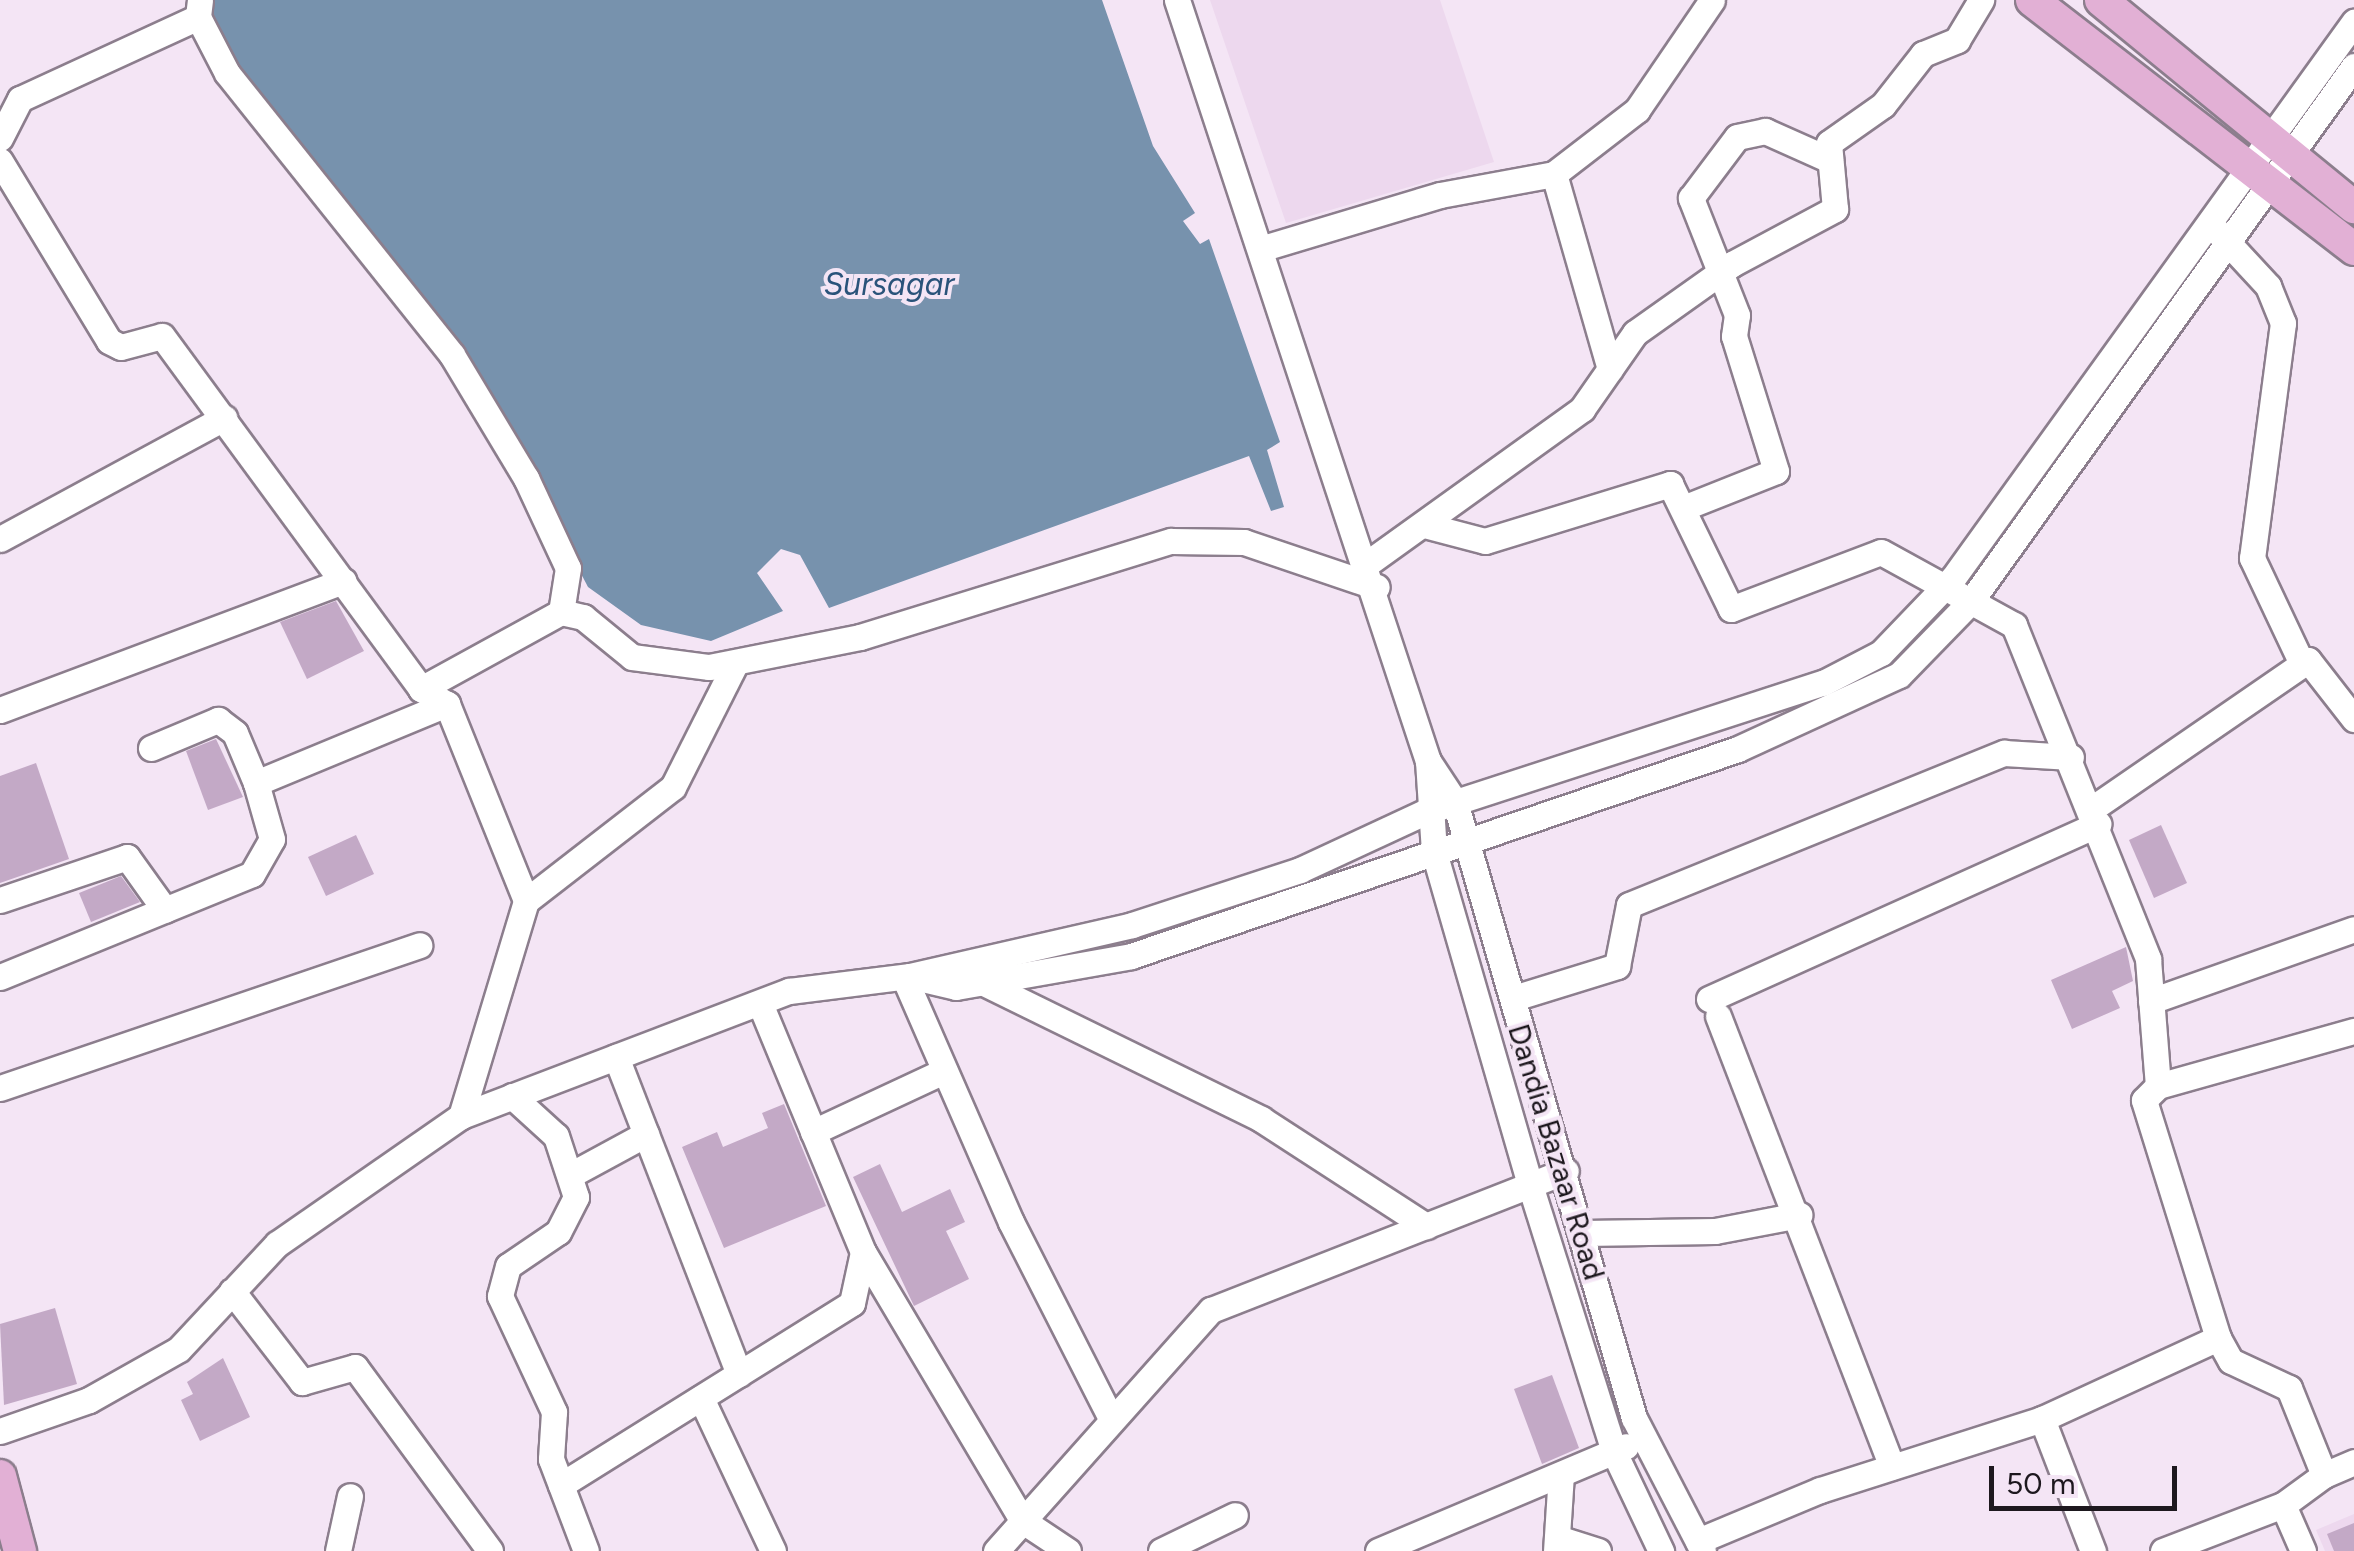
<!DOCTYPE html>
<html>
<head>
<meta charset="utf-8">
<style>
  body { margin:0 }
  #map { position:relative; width:2354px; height:1551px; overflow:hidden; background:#f4e5f5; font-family:Figtree,sans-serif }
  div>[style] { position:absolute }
  .built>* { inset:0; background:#edd8ee }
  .water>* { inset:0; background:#7792ad }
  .building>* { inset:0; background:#c3a9c6 }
  .roads { filter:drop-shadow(2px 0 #8c7e8d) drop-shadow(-2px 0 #8c7e8d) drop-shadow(0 2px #8c7e8d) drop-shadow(0 -2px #8c7e8d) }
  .minor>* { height:25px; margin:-12.5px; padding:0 12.5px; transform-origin:12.5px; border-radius:12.5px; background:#fff }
  .major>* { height:32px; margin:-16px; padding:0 16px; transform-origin:16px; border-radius:16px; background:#e2b0d5 }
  span { translate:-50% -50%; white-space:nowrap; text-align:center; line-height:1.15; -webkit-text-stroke:8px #f4e5f5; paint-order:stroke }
  .street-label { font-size:30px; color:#1d181e }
  .water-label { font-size:32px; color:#2a537a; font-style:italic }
  .scale { position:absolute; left:1989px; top:1466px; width:188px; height:45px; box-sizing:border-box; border:5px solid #1d181e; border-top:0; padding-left:12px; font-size:30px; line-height:35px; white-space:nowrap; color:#1d181e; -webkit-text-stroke:8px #f4e5f5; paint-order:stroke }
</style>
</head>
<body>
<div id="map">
  <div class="built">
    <i style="clip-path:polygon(1210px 0,1440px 0,1494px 162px,1286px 223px)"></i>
    <i style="clip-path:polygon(2354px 1514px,2354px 1551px,2325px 1551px,2316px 1530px)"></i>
  </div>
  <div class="water">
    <i style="clip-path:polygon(205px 0,1102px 0,1153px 146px,1195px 213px,1183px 221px,1200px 244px,1209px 239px,1280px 442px,1267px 450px,1284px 507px,1271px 511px,1249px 456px,829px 608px,800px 555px,781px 549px,757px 573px,783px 611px,711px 641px,641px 625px,588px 587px,544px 503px,230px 71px)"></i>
  </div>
  <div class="building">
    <i style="clip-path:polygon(336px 601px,364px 651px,307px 679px,280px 622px)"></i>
    <i style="clip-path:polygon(216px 739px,243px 797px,208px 810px,186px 751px)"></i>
    <i style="clip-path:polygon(36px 763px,69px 859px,0 883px,0 776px)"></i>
    <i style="clip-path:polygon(2161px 825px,2187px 883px,2154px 898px,2129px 840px)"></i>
    <i style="clip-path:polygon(356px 835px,374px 874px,326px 896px,308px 857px)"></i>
    <i style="clip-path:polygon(121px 876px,140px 902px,91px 922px,79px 893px)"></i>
    <i style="clip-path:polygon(2126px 947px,2133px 981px,2112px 991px,2120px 1008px,2072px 1029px,2051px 980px)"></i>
    <i style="clip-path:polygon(784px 1104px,826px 1206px,724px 1248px,682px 1147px,717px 1132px,723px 1147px,768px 1128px,762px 1113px)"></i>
    <i style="clip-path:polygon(880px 1164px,902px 1212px,950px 1189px,965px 1222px,946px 1231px,969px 1279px,914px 1306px,853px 1177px)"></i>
    <i style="clip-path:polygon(55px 1308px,77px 1384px,4px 1405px,0 1324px)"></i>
    <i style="clip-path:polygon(223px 1358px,250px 1417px,200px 1441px,181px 1400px,193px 1394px,187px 1382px)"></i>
    <i style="clip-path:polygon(1552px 1375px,1579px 1448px,1542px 1464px,1514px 1389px)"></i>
    <i style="clip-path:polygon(2354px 1523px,2354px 1551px,2334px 1551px,2327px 1534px)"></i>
  </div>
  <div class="roads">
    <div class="minor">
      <i style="left:200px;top:0;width:17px;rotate:97deg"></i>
      <i style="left:198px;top:17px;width:63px;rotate:62.6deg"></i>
      <i style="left:227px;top:73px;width:361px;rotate:51.4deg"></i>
      <i style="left:452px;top:355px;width:144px;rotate:59deg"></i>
      <i style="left:526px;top:478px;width:99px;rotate:65deg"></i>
      <i style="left:568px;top:568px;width:45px;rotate:99deg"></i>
      <i style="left:1177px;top:0;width:801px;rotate:71.75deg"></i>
      <i style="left:1428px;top:761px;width:49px;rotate:56.6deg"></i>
      <i style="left:1455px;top:802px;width:641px;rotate:73.8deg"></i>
      <i style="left:1634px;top:1418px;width:150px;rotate:62.6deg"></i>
      <i style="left:0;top:138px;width:44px;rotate:-62.9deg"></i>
      <i style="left:20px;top:99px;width:196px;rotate:-24.7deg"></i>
      <i style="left:0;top:161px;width:210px;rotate:58.8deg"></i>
      <i style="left:109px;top:341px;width:13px;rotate:27deg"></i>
      <i style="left:121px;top:347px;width:42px;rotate:-15deg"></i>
      <i style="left:162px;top:336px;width:438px;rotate:53.7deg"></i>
      <i style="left:421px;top:689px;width:30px;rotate:30deg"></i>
      <i style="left:447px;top:704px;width:212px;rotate:68.1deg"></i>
      <i style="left:526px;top:901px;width:225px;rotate:106.8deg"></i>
      <i style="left:1554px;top:174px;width:203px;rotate:74deg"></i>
      <i style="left:2218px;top:232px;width:74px;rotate:47.2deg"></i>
      <i style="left:2268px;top:286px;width:40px;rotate:68deg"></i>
      <i style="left:2283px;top:323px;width:237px;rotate:97.5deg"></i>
      <i style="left:2252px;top:558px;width:117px;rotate:64.7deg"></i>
      <i style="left:1260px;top:249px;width:188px;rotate:-16.7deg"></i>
      <i style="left:1440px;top:195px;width:116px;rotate:-10.4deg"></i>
      <i style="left:1554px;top:174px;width:105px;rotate:-37.6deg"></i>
      <i style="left:1637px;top:110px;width:133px;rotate:-55.7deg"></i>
      <i style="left:1683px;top:508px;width:100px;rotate:-21.7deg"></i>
      <i style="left:1776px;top:471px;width:141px;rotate:-107.3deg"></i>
      <i style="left:1734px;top:336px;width:21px;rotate:-82deg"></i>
      <i style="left:1737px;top:315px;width:126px;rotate:-111.5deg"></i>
      <i style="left:1691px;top:198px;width:76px;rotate:-53deg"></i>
      <i style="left:1737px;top:137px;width:29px;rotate:-12deg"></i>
      <i style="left:1765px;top:131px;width:71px;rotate:24deg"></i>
      <i style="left:1424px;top:525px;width:63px;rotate:14.7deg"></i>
      <i style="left:1485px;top:541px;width:194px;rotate:-17.1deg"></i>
      <i style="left:1670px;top:484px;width:139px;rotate:64deg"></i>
      <i style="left:1731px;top:609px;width:160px;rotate:-20.8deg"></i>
      <i style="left:1881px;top:552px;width:152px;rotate:28.8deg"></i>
      <i style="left:2014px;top:625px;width:360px;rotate:68.1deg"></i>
      <i style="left:2148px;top:959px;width:127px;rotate:85.5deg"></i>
      <i style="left:0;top:539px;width:255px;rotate:-28.4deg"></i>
      <i style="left:1368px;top:563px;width:264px;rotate:-35.7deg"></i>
      <i style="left:1582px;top:409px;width:93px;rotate:-55.1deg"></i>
      <i style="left:1635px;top:333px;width:119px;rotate:-35.4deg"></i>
      <i style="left:1732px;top:264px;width:117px;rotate:-28.1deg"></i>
      <i style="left:1835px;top:209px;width:66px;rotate:-95.2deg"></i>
      <i style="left:1829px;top:143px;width:66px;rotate:-35.1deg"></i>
      <i style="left:1883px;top:105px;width:65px;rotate:-51.9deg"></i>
      <i style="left:1923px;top:54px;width:37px;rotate:-22deg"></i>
      <i style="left:1957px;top:40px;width:47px;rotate:-59deg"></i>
      <i style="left:421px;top:689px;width:160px;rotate:-28.8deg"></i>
      <i style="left:561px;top:612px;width:23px;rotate:13deg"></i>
      <i style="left:583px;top:617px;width:63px;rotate:39.2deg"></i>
      <i style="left:632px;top:657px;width:78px;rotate:7.4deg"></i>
      <i style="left:709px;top:667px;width:154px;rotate:-11.2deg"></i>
      <i style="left:860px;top:637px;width:325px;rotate:-17.2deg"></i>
      <i style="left:1171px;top:541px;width:73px;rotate:0.8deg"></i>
      <i style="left:1244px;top:542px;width:140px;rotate:18.7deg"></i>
      <i style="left:0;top:710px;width:367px;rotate:-20.6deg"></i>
      <i style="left:151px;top:748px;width:73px;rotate:-22.7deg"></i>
      <i style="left:218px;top:720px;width:21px;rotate:37deg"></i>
      <i style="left:235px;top:733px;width:54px;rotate:67.2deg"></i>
      <i style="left:1428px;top:761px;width:91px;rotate:86.2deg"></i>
      <i style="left:1434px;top:852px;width:347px;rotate:73.9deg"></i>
      <i style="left:1530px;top:1185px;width:280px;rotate:72.5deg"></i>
      <i style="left:1614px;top:1452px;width:110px;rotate:64.6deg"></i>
      <i style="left:2093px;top:808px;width:261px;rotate:-34.5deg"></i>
      <i style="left:2308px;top:660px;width:75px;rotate:52.1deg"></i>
      <i style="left:0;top:900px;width:134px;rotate:-18.7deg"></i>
      <i style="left:127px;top:857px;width:65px;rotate:54.4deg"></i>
      <i style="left:526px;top:901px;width:186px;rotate:-37.8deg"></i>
      <i style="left:673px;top:787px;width:138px;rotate:-63.2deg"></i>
      <i style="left:910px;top:976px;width:47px;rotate:13.4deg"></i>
      <i style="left:956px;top:987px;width:178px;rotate:-10deg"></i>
      <i style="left:1131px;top:956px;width:641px;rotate:-18.83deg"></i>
      <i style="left:1738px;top:749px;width:177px;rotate:-24.7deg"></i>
      <i style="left:1899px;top:675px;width:103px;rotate:-45.8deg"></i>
      <i style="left:1971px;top:601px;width:658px;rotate:-54.4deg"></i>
      <i style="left:0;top:977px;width:272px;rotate:-22.2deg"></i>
      <i style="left:252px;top:874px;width:40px;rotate:-60.3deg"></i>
      <i style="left:272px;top:839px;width:58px;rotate:-105.9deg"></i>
      <i style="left:256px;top:783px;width:207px;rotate:-22.5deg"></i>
      <i style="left:904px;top:977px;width:267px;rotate:66.4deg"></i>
      <i style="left:1011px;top:1222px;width:222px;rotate:63deg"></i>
      <i style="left:984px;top:983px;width:309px;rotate:26.1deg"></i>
      <i style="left:1261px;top:1119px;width:197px;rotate:33deg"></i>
      <i style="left:1517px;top:997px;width:105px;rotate:-17.2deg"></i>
      <i style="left:1617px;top:966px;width:62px;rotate:-78.9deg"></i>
      <i style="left:1629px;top:905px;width:405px;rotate:-22.1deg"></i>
      <i style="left:2004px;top:753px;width:67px;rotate:3.4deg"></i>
      <i style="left:1709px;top:999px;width:427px;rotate:-24.2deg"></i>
      <i style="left:2151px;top:1001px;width:215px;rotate:-19.5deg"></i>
      <i style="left:1718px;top:1016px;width:483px;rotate:68.9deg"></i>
      <i style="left:616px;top:1057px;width:340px;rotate:68.8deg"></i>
      <i style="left:0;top:1088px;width:443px;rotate:-18.8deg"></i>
      <i style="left:512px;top:1096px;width:59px;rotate:42.3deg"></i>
      <i style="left:556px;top:1136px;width:64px;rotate:71.8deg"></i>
      <i style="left:576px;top:1197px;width:39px;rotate:117deg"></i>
      <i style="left:558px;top:1232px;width:60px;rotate:145.8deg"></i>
      <i style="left:508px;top:1266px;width:31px;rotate:105deg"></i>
      <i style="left:500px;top:1296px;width:128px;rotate:65deg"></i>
      <i style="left:554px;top:1412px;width:47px;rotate:93.7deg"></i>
      <i style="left:551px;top:1459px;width:98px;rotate:69.2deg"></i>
      <i style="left:813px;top:1132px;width:145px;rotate:-25deg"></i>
      <i style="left:572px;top:1174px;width:84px;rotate:-28.4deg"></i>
      <i style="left:1583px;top:1233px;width:132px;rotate:-0.9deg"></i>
      <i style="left:1715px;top:1231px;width:86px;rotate:-10.8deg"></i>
      <i style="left:863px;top:1252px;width:313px;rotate:59.3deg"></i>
      <i style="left:1023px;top:1521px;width:54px;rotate:33.7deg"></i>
      <i style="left:232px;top:1291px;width:115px;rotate:52.4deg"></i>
      <i style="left:302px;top:1382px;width:55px;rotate:-15.8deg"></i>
      <i style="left:355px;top:1367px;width:228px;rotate:53.7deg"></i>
      <i style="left:2218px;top:1338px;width:249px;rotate:-107.3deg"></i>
      <i style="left:2144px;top:1100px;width:20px;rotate:-45deg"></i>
      <i style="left:2158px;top:1086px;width:204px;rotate:-15.7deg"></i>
      <i style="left:701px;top:1398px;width:169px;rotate:64.8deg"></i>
      <i style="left:2042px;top:1419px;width:194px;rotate:-24.7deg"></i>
      <i style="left:2218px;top:1338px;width:26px;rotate:61deg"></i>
      <i style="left:2231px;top:1361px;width:64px;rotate:25deg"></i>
      <i style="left:2289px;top:1388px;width:94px;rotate:68.1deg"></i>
      <i style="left:2324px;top:1475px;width:51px;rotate:143.8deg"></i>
      <i style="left:0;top:1431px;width:94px;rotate:-19.2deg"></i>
      <i style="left:89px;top:1400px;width:103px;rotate:-29.5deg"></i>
      <i style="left:179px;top:1349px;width:144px;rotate:-47deg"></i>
      <i style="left:277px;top:1244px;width:224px;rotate:-34.8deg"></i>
      <i style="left:461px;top:1116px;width:351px;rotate:-20.9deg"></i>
      <i style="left:789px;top:991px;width:122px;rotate:-7.1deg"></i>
      <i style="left:910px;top:976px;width:228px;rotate:-12.9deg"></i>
      <i style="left:1132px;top:925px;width:177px;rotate:-18.1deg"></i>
      <i style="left:1300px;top:870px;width:138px;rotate:-24.9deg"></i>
      <i style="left:1425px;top:812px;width:418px;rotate:-18deg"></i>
      <i style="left:1823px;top:683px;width:65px;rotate:-27.3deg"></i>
      <i style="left:1881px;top:653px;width:104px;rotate:-46.2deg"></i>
      <i style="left:1953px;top:578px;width:686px;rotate:-54.2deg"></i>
      <i style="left:2324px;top:1475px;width:33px;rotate:-23deg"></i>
      <i style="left:561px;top:1485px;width:343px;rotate:-32deg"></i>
      <i style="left:852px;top:1303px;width:52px;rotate:-77.8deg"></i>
      <i style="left:863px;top:1252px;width:269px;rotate:-112.5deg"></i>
      <i style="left:1557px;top:1538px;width:43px;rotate:17.6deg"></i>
      <i style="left:1698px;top:1541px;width:132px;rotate:-22.7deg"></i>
      <i style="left:1820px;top:1490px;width:233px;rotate:-17.7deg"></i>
      <i style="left:2042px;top:1419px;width:142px;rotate:68.9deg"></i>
      <i style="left:338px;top:1551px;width:56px;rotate:-77.7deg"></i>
      <i style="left:996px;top:1551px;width:323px;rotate:-48.3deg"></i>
      <i style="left:1211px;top:1310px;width:381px;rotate:-21.4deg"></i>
      <i style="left:1161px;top:1551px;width:82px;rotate:-25.9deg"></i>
      <i style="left:1378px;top:1551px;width:269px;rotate:-22.9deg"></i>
      <i style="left:1556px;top:1551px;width:77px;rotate:-86.3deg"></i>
      <i style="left:2163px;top:1551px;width:129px;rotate:-21deg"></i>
      <i style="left:2283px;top:1505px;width:50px;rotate:66.5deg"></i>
    </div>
    <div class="major">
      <i style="left:2032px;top:0;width:407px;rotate:37.7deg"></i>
      <i style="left:2101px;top:0;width:327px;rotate:39.3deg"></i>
      <i style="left:0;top:1476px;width:78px;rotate:75.1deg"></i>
    </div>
  </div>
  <div class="street-label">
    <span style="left:1556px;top:1152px;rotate:73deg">Dandia Bazaar Road</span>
  </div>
  <div class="water-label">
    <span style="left:889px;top:284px">Sursagar</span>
  </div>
  <div class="scale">50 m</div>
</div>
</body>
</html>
